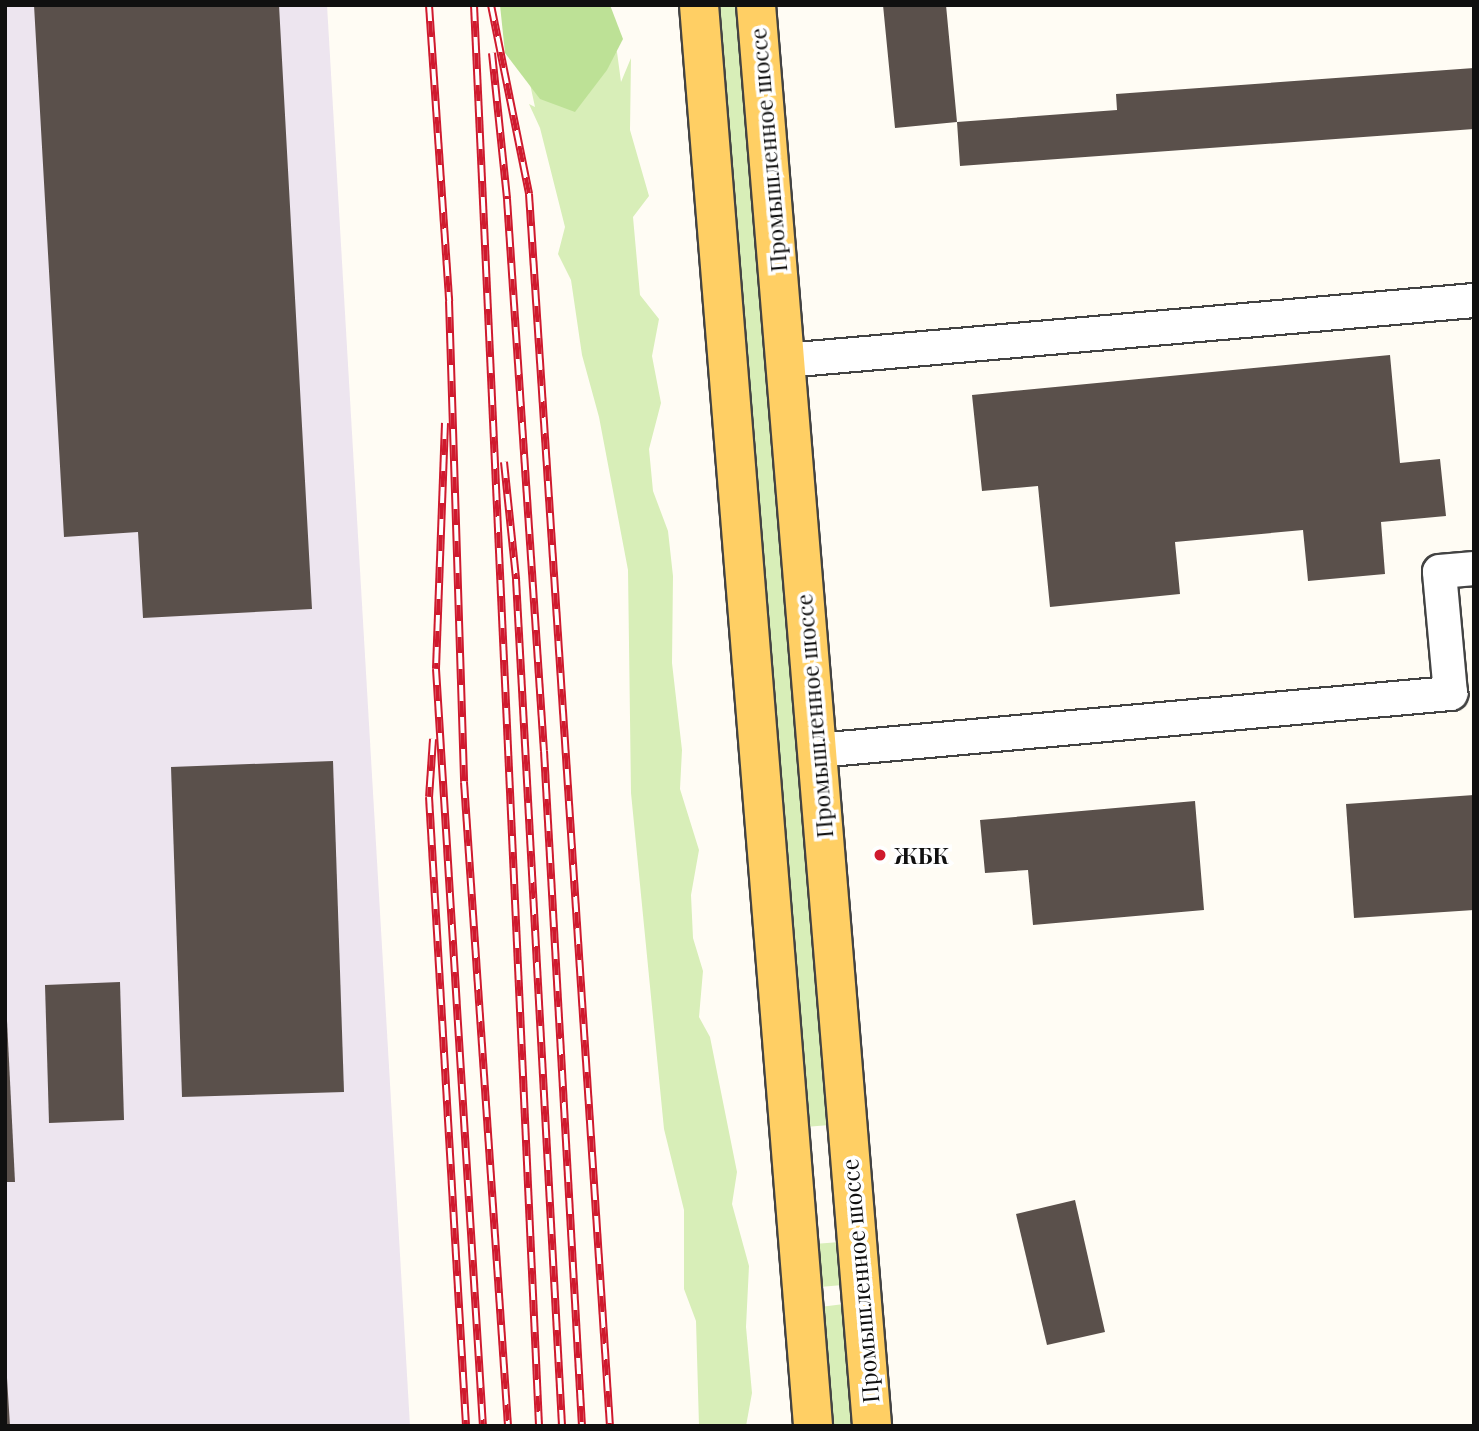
<!DOCTYPE html>
<html>
<head>
<meta charset="utf-8">
<style>
  body { margin:0 }
  #map { position:relative; width:1479px; height:1431px; overflow:hidden; background:#fffcf4; font-family:"Playfair Display",serif }
  div>[style] { position:absolute }
  .industrial>* { inset:0; background:#ede5ef }
  .green>* { inset:0; background:#d8eeb8 }
  .forest>* { inset:0; background:#bde196 }
  .building>* { inset:0; background:#5a504b }
  .roads { filter:drop-shadow(2px 0 #434343) drop-shadow(-2px 0 #434343) drop-shadow(0 2px #434343) drop-shadow(0 -2px #434343) }
  .minor>* { height:33px; margin:-16.5px; padding:0 16.5px; transform-origin:16.5px; border-radius:16.5px; background:#fff }
  .major>* { height:38px; margin:-19px; padding:0 19px; transform-origin:19px; border-radius:19px; background:#ffcf64 }
  .rail>* { height:8px; margin-top:-4px; transform-origin:0; background:repeating-linear-gradient(90deg,#fff 0 16px,#cf1a2e 0 32px); box-sizing:border-box; border-block:2px solid #cf1a2e }
  .dots>* { width:19px; height:19px; translate:-50% -50%; box-sizing:border-box; border:4px solid #fff; border-radius:50% }
  span { translate:-50% -50%; white-space:nowrap; text-align:center; line-height:1.15; -webkit-text-stroke:7px #fff; paint-order:stroke }
  .street-label { font-size:23px; color:#101010 }
  .poi-label { font-size:23px; color:#101010; font-weight:700 }
  .left { translate:0 -50%; text-align:left }
  .frame { position:absolute; inset:0; border:7px solid #101010; pointer-events:none }
</style>
</head>
<body>
<div id="map">
  <div class="industrial">
    <i style="clip-path:polygon(5px 5px,327px 5px,410px 1426px,5px 1426px)"></i>
  </div>
  <div class="green">
    <i style="clip-path:polygon(715px 5px,739px 5px,830px 1125px,805px 1127px)"></i>
    <i style="clip-path:polygon(588px 19px,617px 52px,621px 82px,631px 58px,630px 130px,649px 196px,633px 217px,640px 295px,659px 319px,652px 356px,661px 403px,649px 449px,653px 491px,668px 531px,673px 576px,672px 663px,682px 750px,680px 789px,699px 850px,691px 895px,693px 938px,703px 971px,699px 1017px,710px 1037px,737px 1172px,732px 1204px,749px 1266px,746px 1327px,752px 1393px,746px 1426px,699px 1426px,696px 1321px,684px 1289px,684px 1210px,664px 1129px,631px 793px,628px 570px,599px 417px,582px 355px,571px 280px,558px 254px,565px 227px,540px 128px,529px 104px,535px 107px,522px 47px)"></i>
    <i style="clip-path:polygon(840px 1242px,843px 1285px,819px 1287px,814px 1244px)"></i>
    <i style="clip-path:polygon(844px 1304px,854px 1426px,830px 1426px,820px 1307px)"></i>
  </div>
  <div class="forest">
    <i style="clip-path:polygon(500px 5px,610px 5px,623px 39px,607px 70px,575px 112px,540px 99px,505px 53px)"></i>
  </div>
  <div class="building">
    <i style="clip-path:polygon(34px 5px,279px 5px,312px 609px,143px 618px,138px 532px,64px 537px)"></i>
    <i style="clip-path:polygon(883px 5px,946px 5px,957px 122px,1117px 110px,1116px 94px,1474px 68px,1474px 129px,960px 166px,957px 122px,895px 128px)"></i>
    <i style="clip-path:polygon(1390px 355px,1400px 463px,1440px 459px,1446px 516px,1381px 522px,1385px 574px,1308px 581px,1303px 530px,1175px 542px,1180px 594px,1050px 607px,1038px 486px,982px 491px,972px 395px)"></i>
    <i style="clip-path:polygon(333px 761px,344px 1092px,182px 1097px,171px 767px)"></i>
    <i style="clip-path:polygon(1474px 795px,1474px 910px,1354px 918px,1346px 804px)"></i>
    <i style="clip-path:polygon(1195px 801px,1204px 910px,1033px 925px,1028px 870px,985px 873px,980px 820px)"></i>
    <i style="clip-path:polygon(5px 980px,15px 1182px,5px 1182px)"></i>
    <i style="clip-path:polygon(120px 982px,124px 1120px,49px 1123px,45px 985px)"></i>
    <i style="clip-path:polygon(1075px 1200px,1105px 1332px,1047px 1345px,1016px 1214px)"></i>
    <i style="clip-path:polygon(7px 1378px,10px 1426px,5px 1426px)"></i>
  </div>
  <div class="roads">
    <div class="minor">
      <i style="left:785px;top:360px;width:692px;rotate:-4.98deg"></i>
      <i style="left:817px;top:750px;width:636px;rotate:-5.15deg"></i>
      <i style="left:1450px;top:693px;width:122px;rotate:-95.2deg"></i>
      <i style="left:1439px;top:571px;width:35px;rotate:-5deg"></i>
    </div>
    <div class="major">
      <i style="left:699px;top:5px;width:1426px;rotate:85.41deg"></i>
      <i style="left:756px;top:5px;width:1426px;rotate:85.33deg"></i>
    </div>
  </div>
  <div class="rail">
    <i style="left:429px;top:5px;width:297px;rotate:86.1deg"></i>
    <i style="left:449px;top:301px;width:481px;rotate:88.2deg"></i>
    <i style="left:464px;top:782px;width:646px;rotate:86.09deg"></i>
    <i style="left:474px;top:5px;width:1422px;rotate:87.38deg"></i>
    <i style="left:491px;top:5px;width:193px;rotate:78.6deg"></i>
    <i style="left:529px;top:194px;width:1235px;rotate:86.24deg"></i>
    <i style="left:492px;top:53px;width:147px;rotate:84.1deg"></i>
    <i style="left:507px;top:199px;width:553px;rotate:86.17deg"></i>
    <i style="left:544px;top:751px;width:676px;rotate:86.78deg"></i>
    <i style="left:445px;top:423px;width:246px;rotate:92.1deg"></i>
    <i style="left:436px;top:669px;width:758px;rotate:86.45deg"></i>
    <i style="left:504px;top:462px;width:118px;rotate:84.1deg"></i>
    <i style="left:516px;top:579px;width:848px;rotate:86.89deg"></i>
    <i style="left:433px;top:739px;width:58px;rotate:93.9deg"></i>
    <i style="left:429px;top:797px;width:630px;rotate:86.63deg"></i>
  </div>
  <div class="dots">
    <i style="left:880px;top:855px;background:#cf1a2e"></i>
  </div>
  <div class="street-label">
    <span style="left:768px;top:150px;rotate:-95deg">Промышленное шоссе</span>
    <span style="left:814px;top:716px;rotate:-95deg">Промышленное шоссе</span>
    <span style="left:860px;top:1281px;rotate:-95deg">Промышленное шоссе</span>
  </div>
  <div class="poi-label">
    <span class="left" style="left:894px;top:855px">ЖБК</span>
  </div>
  <div class="frame"></div>
</div>
</body>
</html>
